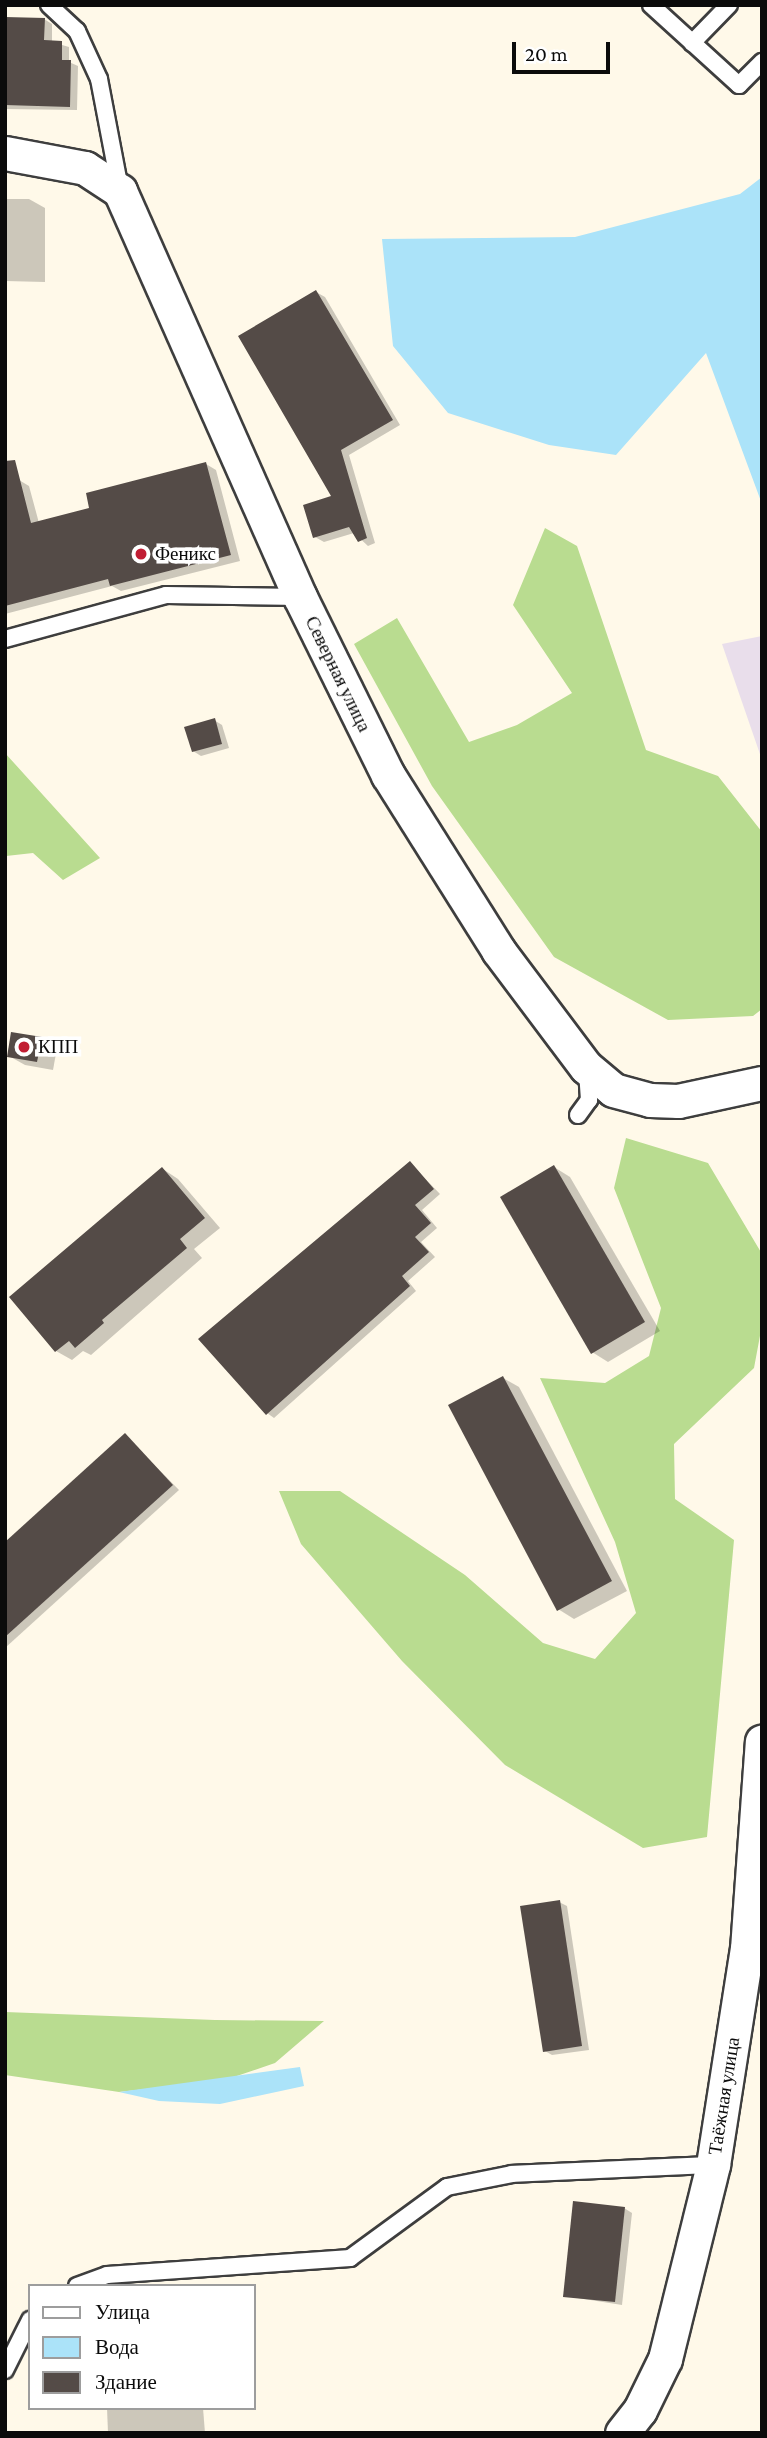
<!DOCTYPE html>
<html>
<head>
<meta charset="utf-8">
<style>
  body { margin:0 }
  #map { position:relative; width:767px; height:2438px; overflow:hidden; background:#fff9e9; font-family:"Crimson Pro",serif }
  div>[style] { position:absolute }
  .industrial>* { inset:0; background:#e9deeb }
  .forest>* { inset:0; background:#b9dc90 }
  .water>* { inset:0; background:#abe3f9 }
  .shadow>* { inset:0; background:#0003 }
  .building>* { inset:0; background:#544b47 }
  .roads { filter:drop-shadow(2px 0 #3e3e3e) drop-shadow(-2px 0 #3e3e3e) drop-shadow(0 2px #3e3e3e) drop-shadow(0 -2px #3e3e3e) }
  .service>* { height:16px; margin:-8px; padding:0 8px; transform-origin:8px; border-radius:8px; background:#fff }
  .minor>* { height:33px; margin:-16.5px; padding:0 16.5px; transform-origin:16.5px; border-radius:16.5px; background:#fff }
  .dots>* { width:19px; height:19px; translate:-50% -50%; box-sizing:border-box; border:4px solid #fff; border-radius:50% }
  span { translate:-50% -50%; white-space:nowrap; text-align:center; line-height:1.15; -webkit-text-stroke:7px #fff; paint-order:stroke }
  .poi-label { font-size:19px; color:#0b0b0b }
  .left { translate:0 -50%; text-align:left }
  .street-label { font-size:19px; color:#0b0b0b }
  .frame { position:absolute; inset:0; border:7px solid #0b0b0b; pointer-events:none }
  .legend { position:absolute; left:28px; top:2284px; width:228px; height:126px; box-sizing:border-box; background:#fff; border:2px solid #9d9d9d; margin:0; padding:9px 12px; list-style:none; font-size:21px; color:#0b0b0b }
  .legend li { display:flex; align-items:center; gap:14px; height:35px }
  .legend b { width:35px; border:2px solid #9d9d9d }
  .scale { position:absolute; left:512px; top:42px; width:98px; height:32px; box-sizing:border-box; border:4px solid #0b0b0b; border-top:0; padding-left:9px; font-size:21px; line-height:24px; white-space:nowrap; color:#0b0b0b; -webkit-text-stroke:5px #fff; paint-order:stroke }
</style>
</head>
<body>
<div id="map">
  <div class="industrial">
    <i style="clip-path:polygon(762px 636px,762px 760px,722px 644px)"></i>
  </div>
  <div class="forest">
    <i style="clip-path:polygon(545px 528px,577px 546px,646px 750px,718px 776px,762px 832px,762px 1009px,753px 1016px,668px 1020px,554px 957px,432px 786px,354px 644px,397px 618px,469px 742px,517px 725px,572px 693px,513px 605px)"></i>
    <i style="clip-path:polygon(5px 753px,100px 858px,63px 880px,33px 853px,6px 856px)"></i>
    <i style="clip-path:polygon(626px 1138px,708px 1163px,762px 1254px,762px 1325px,754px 1368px,674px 1444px,675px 1499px,734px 1540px,707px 1837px,643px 1848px,505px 1765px,402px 1661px,301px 1544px,279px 1491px,340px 1491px,465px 1575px,543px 1643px,595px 1659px,636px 1613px,615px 1542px,540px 1378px,605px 1383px,649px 1356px,661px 1308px,614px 1188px)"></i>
    <i style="clip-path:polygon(5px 2012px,215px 2020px,324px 2021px,275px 2063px,225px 2080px,119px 2092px,5px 2075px)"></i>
  </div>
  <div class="water">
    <i style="clip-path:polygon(762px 177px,762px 504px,706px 353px,616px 455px,549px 445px,448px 413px,393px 346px,382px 239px,575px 237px,740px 194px)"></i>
    <i style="clip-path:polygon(300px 2067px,304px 2086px,220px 2104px,159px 2101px,119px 2092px)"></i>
  </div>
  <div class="shadow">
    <i style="clip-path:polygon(5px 19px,44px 19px,52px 24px,52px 42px,69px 47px,69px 62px,78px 66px,77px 110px,5px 109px)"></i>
    <i style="clip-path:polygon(5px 199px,29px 199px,45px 208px,45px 282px,5px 281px)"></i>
    <i style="clip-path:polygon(316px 292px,325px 297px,400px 425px,349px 455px,375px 543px,368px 546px,354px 533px,324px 542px,315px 537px,334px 497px)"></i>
    <i style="clip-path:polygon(206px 464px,216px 470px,240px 561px,121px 591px,112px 586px,5px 614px,5px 483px,19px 480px,29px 486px,39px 523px,92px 509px)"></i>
    <i style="clip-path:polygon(214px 720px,222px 725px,229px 748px,201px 756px,193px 751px)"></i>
    <i style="clip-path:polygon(41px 1038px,57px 1048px,53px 1070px,25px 1065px,9px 1056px)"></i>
    <i style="clip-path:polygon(410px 1163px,440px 1194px,422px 1210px,437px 1228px,421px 1242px,435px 1257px,408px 1281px,416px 1291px,274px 1418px,267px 1413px)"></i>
    <i style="clip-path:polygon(554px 1167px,570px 1177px,660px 1331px,608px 1362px,592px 1352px)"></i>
    <i style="clip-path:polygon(163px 1169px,178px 1179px,220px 1228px,194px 1249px,202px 1258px,91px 1355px,83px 1351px,72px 1360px,56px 1351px)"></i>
    <i style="clip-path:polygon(503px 1378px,519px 1387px,627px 1591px,574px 1619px,558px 1609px)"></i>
    <i style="clip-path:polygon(125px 1435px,179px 1490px,5px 1648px,5px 1544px)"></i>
    <i style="clip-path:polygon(559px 1902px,567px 1906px,589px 2050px,552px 2055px,545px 2051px)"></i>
    <i style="clip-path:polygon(624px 2208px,632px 2213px,622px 2305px,565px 2296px)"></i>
    <i style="clip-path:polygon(107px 2408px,203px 2408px,205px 2433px,108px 2433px)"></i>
  </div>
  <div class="building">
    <i style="clip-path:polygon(5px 17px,45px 18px,44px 40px,62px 41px,62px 60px,71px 60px,70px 107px,5px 105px)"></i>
    <i style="clip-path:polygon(316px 290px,393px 420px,341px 450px,367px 538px,358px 542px,349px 527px,313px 538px,303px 505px,331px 496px,238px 336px)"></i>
    <i style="clip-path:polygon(15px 460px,31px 523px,89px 508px,86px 493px,206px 462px,231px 555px,110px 586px,108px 579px,5px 606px,5px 461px)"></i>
    <i style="clip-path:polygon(215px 718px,222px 744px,192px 752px,184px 727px)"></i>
    <i style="clip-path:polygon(11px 1032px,42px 1037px,37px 1062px,7px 1057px)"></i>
    <i style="clip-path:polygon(410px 1161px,434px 1189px,415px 1205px,431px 1223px,415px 1237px,429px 1252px,402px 1276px,410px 1286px,266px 1415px,198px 1339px)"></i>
    <i style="clip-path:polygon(554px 1165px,645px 1322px,591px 1354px,500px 1197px)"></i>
    <i style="clip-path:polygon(162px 1167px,205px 1218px,180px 1239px,187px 1248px,102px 1320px,104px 1323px,75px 1348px,69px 1341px,55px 1352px,9px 1297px)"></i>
    <i style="clip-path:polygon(503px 1376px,612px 1581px,557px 1611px,448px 1405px)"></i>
    <i style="clip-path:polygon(125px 1433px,173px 1485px,5px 1637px,5px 1542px)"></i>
    <i style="clip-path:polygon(560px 1900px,582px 2046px,543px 2052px,520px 1906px)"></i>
    <i style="clip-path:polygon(573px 2201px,625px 2207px,615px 2302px,563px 2297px)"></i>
  </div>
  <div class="roads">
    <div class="service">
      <i style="left:49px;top:5px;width:38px;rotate:43deg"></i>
      <i style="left:77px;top:31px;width:53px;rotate:65.4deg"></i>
      <i style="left:99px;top:79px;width:112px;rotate:79.2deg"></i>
      <i style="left:651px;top:5px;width:119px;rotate:42.3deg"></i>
      <i style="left:739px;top:85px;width:33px;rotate:-45deg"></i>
      <i style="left:692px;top:43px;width:53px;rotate:-45.8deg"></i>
      <i style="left:5px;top:639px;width:167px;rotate:-15.3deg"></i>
      <i style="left:166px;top:595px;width:134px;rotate:0.9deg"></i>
      <i style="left:578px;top:1115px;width:19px;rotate:-54deg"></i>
      <i style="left:589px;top:1100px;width:27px;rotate:-94deg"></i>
      <i style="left:77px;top:2286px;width:32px;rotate:-20deg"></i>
      <i style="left:107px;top:2275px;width:244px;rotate:-4deg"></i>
      <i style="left:350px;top:2258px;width:120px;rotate:-36.2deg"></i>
      <i style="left:447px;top:2187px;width:66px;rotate:-11.3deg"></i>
      <i style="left:512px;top:2174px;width:201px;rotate:-2.6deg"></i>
      <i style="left:5px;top:2370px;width:56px;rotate:-63.4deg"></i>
    </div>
    <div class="minor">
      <i style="left:5px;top:153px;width:81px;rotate:10.6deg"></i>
      <i style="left:85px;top:168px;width:42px;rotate:33.3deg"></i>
      <i style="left:120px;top:191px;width:444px;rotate:66.1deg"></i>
      <i style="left:300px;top:597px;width:199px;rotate:63.7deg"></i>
      <i style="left:388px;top:775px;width:207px;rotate:57.8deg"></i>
      <i style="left:498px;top:950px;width:146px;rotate:53.1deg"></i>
      <i style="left:586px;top:1067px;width:35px;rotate:40deg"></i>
      <i style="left:613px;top:1090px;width:38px;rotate:15deg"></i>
      <i style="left:650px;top:1100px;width:28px;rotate:2deg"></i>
      <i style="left:678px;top:1101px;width:86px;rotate:-12.1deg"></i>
      <i style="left:622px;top:2433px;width:29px;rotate:-52deg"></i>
      <i style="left:640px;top:2410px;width:57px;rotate:-63.9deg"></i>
      <i style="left:665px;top:2359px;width:200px;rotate:-76.1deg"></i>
      <i style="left:713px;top:2165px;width:219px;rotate:-81.1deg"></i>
      <i style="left:747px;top:1949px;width:208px;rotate:-85.9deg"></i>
    </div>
  </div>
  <div class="dots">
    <i style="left:141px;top:554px;background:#c11d33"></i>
    <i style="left:24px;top:1047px;background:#c11d33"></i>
  </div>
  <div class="poi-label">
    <span class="left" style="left:155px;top:554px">Феникс</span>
    <span class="left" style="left:38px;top:1047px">КПП</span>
  </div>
  <div class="street-label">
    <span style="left:338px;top:674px;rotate:64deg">Северная улица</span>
    <span style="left:724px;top:2096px;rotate:-81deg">Таёжная улица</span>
  </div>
  <div class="frame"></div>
  <ul class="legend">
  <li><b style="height:9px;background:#fff"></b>Улица</li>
  <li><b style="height:19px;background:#abe3f9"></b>Вода</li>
  <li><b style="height:19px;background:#544b47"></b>Здание</li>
  </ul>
  <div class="scale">20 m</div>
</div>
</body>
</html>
